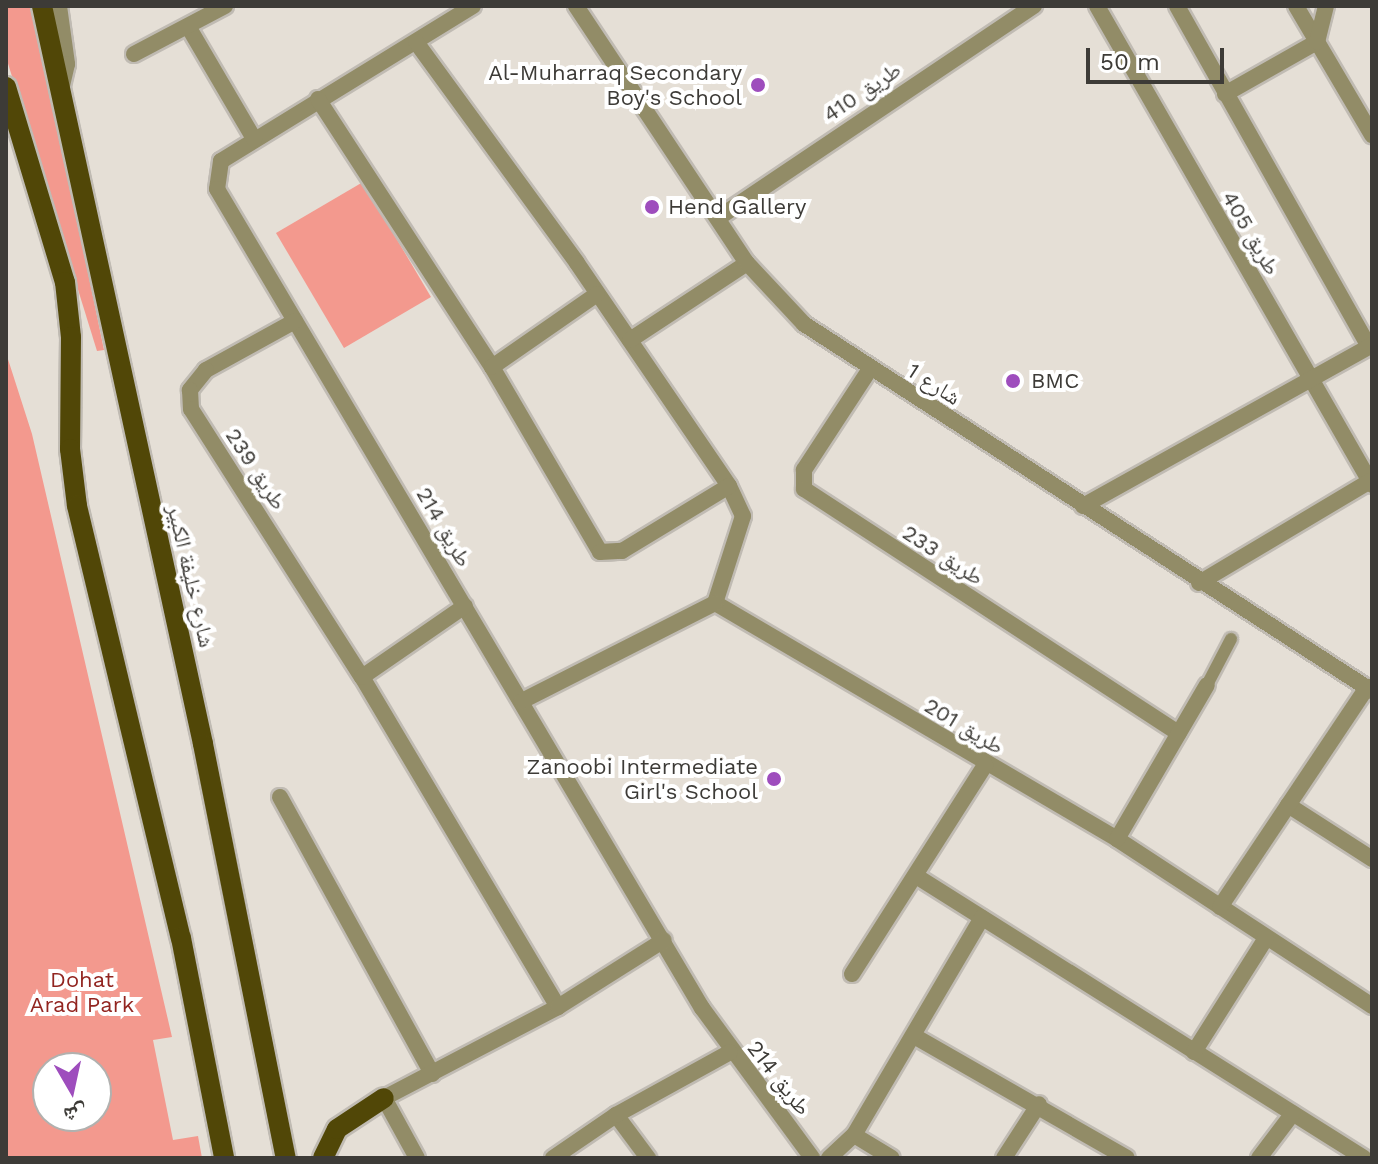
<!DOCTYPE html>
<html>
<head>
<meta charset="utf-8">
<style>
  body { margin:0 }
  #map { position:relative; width:1378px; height:1164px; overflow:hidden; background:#e5dfd6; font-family:"Work Sans","Noto Naskh Arabic",sans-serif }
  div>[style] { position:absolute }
  .green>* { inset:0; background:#f3998e }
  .roads { filter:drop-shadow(2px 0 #c0bbb3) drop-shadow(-2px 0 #c0bbb3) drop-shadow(0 2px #c0bbb3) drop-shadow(0 -2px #c0bbb3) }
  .pedestrian>* { height:12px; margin:-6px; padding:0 6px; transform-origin:6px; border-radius:6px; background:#928c67 }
  .minor>* { height:16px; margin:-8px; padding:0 8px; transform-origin:8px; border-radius:8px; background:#928c67 }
  .tertiary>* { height:16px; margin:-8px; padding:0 8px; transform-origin:8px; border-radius:8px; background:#928c67 }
  .primary>* { height:20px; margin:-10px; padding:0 10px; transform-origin:10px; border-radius:10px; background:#514707 }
  .dots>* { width:22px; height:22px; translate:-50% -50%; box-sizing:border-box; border:4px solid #fff; border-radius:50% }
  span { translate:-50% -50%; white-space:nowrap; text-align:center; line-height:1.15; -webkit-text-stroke:8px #fff; paint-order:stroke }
  .poi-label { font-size:22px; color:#3d3b37 }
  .right { translate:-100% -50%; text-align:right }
  .left { translate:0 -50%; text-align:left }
  .street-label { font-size:22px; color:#3d3b37 }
  .park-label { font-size:22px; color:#922520 }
  .frame { position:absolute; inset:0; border:8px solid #3d3b37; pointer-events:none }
  .north { position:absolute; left:32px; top:1052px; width:80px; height:80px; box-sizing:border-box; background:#fff; border:2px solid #b1b1af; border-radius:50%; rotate:171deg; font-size:22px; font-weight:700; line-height:32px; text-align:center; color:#3d3b37 }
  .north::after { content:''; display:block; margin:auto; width:28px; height:36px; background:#9e4dbd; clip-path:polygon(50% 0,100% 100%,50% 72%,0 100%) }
  .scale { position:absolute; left:1086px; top:48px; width:138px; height:36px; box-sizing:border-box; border:4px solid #3d3b37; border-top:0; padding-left:10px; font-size:24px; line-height:28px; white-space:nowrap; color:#3d3b37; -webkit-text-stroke:6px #fff; paint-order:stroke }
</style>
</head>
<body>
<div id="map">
  <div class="green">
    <i style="clip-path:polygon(6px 6px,33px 6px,104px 350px,97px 351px,6px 57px)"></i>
    <i style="clip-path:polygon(363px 182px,431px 297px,344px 348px,276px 233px)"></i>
    <i style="clip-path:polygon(evenodd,6px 353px,32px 434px,172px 1037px,153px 1040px,173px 1140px,198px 1136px,202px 1158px,6px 1158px,6px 353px,48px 1068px,96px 1068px,96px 1116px,48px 1116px,48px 1068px)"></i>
  </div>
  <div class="roads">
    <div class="pedestrian">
      <i style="left:1207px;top:685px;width:52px;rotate:-62.4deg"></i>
    </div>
    <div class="minor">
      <i style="left:473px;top:6px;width:296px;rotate:148.4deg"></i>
      <i style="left:221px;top:161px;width:28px;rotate:98deg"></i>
      <i style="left:217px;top:189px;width:952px;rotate:59.37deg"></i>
      <i style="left:702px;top:1008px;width:186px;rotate:53.7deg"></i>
      <i style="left:1097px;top:6px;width:552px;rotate:60.14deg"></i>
      <i style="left:1177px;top:6px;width:391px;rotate:60.6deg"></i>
      <i style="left:1296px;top:6px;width:150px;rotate:59.5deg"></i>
      <i style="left:189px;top:28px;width:129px;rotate:59.6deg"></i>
      <i style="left:416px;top:42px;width:273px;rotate:53.9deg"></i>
      <i style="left:577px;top:263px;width:270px;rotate:55.7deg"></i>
      <i style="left:729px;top:486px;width:33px;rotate:65deg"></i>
      <i style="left:743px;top:516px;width:91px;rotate:107.8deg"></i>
      <i style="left:134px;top:54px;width:103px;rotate:-27.8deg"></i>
      <i style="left:1225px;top:94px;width:106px;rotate:-29.5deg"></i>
      <i style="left:1317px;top:42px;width:37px;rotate:-76deg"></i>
      <i style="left:318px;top:99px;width:320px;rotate:57deg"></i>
      <i style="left:492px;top:367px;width:214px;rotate:59.7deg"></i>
      <i style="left:600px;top:552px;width:22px;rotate:-3deg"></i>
      <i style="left:622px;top:551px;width:125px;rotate:-31.3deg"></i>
      <i style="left:718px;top:218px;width:381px;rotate:-33.9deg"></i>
      <i style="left:295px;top:321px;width:102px;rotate:151.2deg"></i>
      <i style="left:206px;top:370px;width:26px;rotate:129deg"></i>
      <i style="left:190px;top:390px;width:19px;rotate:87deg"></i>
      <i style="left:191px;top:409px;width:318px;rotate:57.5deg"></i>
      <i style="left:362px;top:677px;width:384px;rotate:59.3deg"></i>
      <i style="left:630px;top:340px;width:140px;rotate:-33.3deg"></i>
      <i style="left:492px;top:367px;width:128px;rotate:-34.8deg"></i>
      <i style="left:870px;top:369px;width:121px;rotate:123.2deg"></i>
      <i style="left:804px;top:470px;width:19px;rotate:90deg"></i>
      <i style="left:804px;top:489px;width:447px;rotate:33.1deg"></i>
      <i style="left:1083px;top:506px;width:331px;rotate:-29.1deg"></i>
      <i style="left:1199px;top:583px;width:199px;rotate:-30.8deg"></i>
      <i style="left:715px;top:603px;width:466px;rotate:30.4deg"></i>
      <i style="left:1117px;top:839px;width:305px;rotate:33.2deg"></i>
      <i style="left:362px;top:677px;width:125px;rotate:-34.6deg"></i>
      <i style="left:522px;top:701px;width:216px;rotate:-26.9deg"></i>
      <i style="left:280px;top:797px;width:316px;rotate:61.2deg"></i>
      <i style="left:1288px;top:805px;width:100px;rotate:32.7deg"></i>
      <i style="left:1117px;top:839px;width:178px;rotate:-59.7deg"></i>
      <i style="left:916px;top:876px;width:529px;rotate:32.19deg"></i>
      <i style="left:1220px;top:907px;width:265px;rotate:-56.2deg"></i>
      <i style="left:852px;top:974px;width:248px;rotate:-57.5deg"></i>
      <i style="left:914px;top:1036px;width:245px;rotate:29.8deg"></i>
      <i style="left:1194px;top:1052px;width:135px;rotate:-57.7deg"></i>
      <i style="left:616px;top:1115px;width:54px;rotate:53.3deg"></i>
      <i style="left:854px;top:1135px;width:44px;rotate:31.2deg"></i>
      <i style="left:417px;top:1158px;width:68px;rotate:-118.8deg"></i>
      <i style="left:384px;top:1098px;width:196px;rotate:-27.6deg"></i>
      <i style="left:558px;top:1007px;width:125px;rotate:-32.3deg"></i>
      <i style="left:553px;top:1158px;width:76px;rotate:-34.3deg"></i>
      <i style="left:616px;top:1115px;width:130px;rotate:-28.9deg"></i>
      <i style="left:829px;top:1158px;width:34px;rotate:-43deg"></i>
      <i style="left:854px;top:1135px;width:252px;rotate:-59.5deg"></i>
      <i style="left:1004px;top:1158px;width:64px;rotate:-57.1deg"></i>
      <i style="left:1259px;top:1158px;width:56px;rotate:-52.9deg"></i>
    </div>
    <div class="tertiary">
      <i style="left:59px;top:6px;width:59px;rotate:82.1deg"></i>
      <i style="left:67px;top:64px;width:27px;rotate:103deg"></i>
      <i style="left:576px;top:6px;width:309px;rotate:56.4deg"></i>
      <i style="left:747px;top:263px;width:83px;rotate:46.9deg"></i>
      <i style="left:804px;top:324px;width:676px;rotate:32.87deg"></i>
    </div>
    <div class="primary">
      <i style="left:42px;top:6px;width:755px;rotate:77.69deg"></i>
      <i style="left:203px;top:744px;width:422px;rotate:78.7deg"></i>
      <i style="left:6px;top:87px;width:204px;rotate:73.2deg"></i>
      <i style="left:65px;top:282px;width:55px;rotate:83.8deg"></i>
      <i style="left:71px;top:337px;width:112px;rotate:90.5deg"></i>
      <i style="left:70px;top:449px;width:57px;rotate:83deg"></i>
      <i style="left:77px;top:506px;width:444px;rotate:76.5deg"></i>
      <i style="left:181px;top:938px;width:224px;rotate:78.9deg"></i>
      <i style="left:323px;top:1158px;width:32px;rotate:-64deg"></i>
      <i style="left:337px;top:1129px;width:56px;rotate:-33.4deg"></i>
    </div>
  </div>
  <div class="dots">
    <i style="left:758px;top:85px;background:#9e4dbd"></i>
    <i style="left:652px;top:207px;background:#9e4dbd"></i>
    <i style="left:1013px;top:381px;background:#9e4dbd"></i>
    <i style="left:774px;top:779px;background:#9e4dbd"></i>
  </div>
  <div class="poi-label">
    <span class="right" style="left:742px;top:85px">Al-Muharraq Secondary<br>Boy's School</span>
    <span class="left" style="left:668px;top:207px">Hend Gallery</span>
    <span class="left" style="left:1031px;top:381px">BMC</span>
    <span class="right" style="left:758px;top:779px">Zanoobi Intermediate<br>Girl's School</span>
  </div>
  <div class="street-label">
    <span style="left:862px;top:92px;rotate:-34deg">طريق 410</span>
    <span style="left:1251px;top:233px;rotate:60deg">طريق 405</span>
    <span style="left:934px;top:384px;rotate:33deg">شارع 1</span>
    <span style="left:256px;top:469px;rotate:57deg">طريق 239</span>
    <span style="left:444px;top:527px;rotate:60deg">طريق 214</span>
    <span style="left:943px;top:555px;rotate:33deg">طريق 233</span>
    <span style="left:191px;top:576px;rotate:77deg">شارع خليفة الكبير</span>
    <span style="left:964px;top:726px;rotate:31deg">طريق 201</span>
    <span style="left:779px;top:1078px;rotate:52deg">طريق 214</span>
  </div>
  <div class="park-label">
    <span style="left:82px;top:992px">Dohat<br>Arad Park</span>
  </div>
  <div class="frame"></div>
  <div class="north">ش</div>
  <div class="scale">50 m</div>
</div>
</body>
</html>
